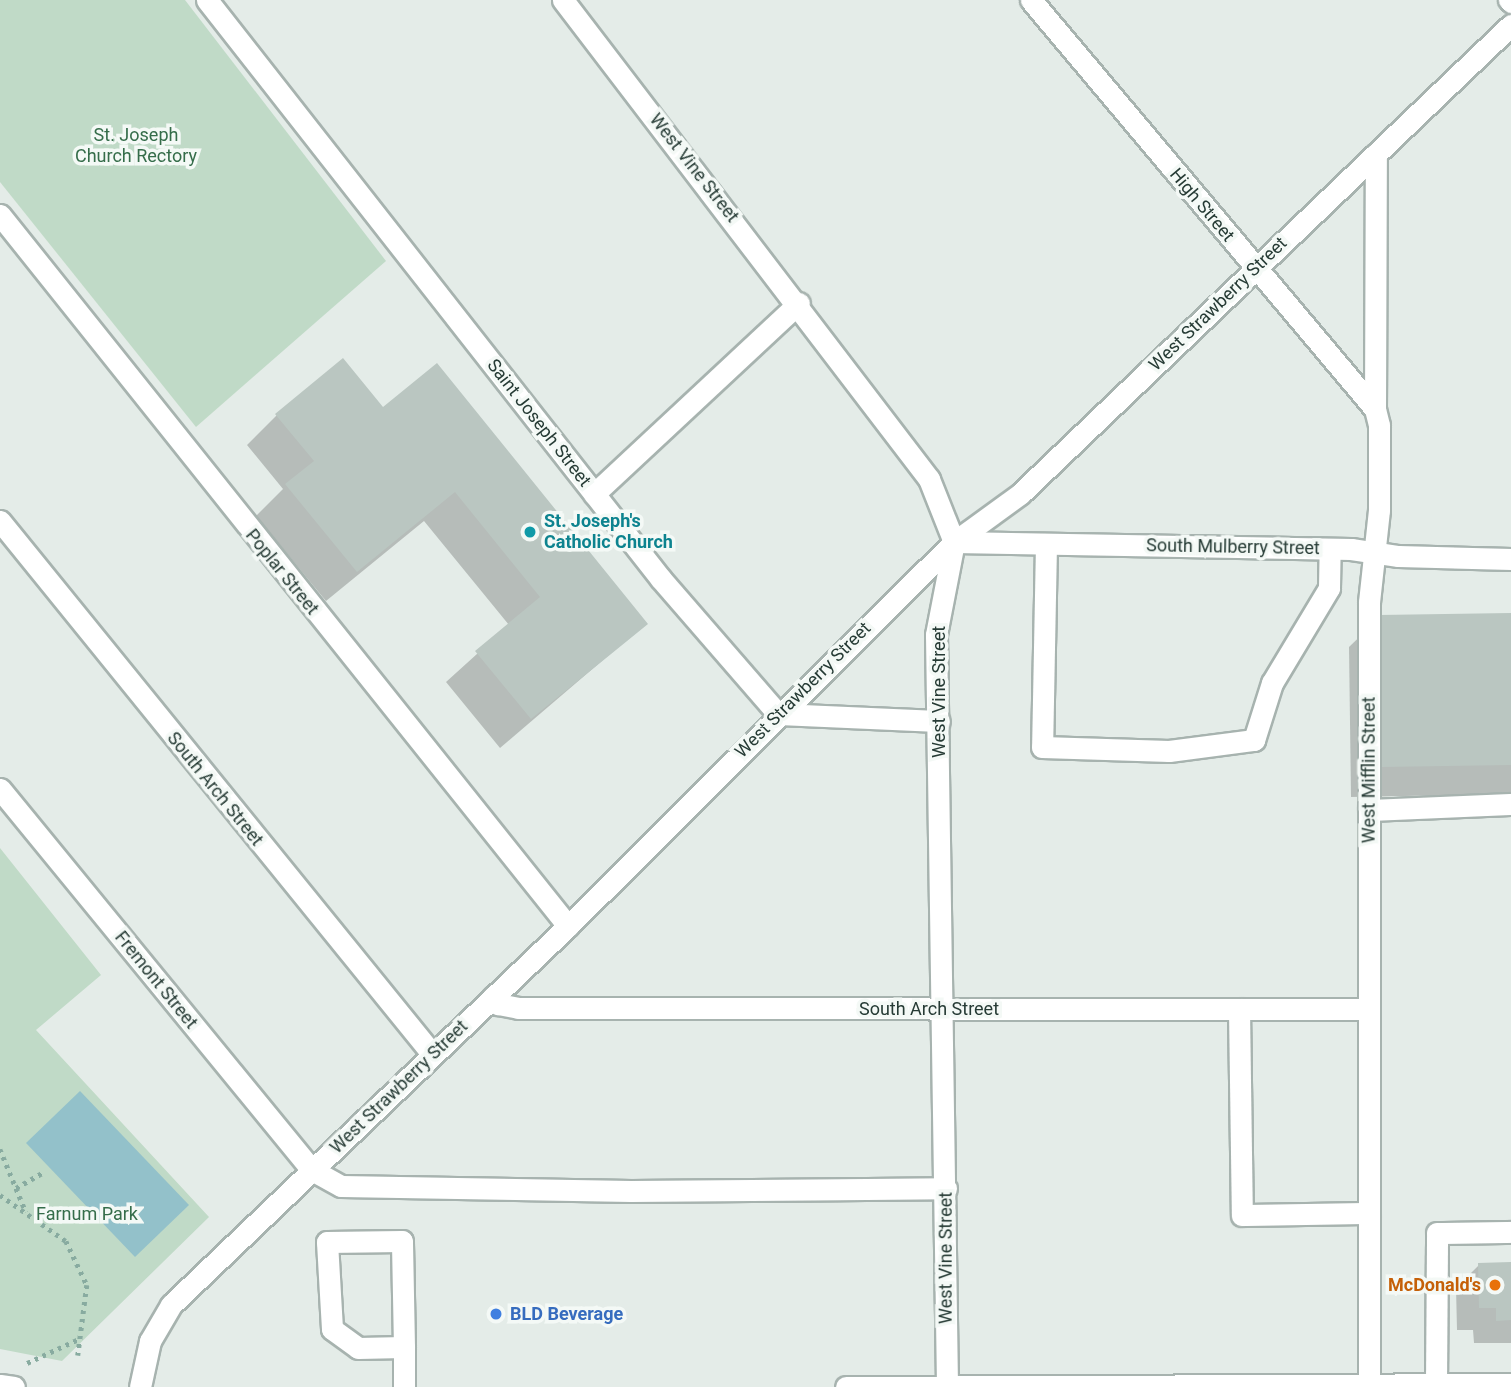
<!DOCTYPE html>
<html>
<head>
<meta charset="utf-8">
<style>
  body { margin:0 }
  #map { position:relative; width:1511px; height:1387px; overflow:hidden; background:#e4ece8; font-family:Roboto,sans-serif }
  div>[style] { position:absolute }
  .green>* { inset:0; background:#c0dac7 }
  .water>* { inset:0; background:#93c1ca }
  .shadow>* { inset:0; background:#0003 }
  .building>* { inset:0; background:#bac6c1 }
  .path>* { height:4.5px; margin-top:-2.25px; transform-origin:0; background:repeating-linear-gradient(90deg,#88aba0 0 3.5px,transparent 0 8.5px) }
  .roads { filter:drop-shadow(2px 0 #a7b3af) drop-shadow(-2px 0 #a7b3af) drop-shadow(0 2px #a7b3af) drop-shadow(0 -2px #a7b3af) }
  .minor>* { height:21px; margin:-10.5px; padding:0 10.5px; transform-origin:10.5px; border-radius:10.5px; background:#fff }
  .dots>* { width:19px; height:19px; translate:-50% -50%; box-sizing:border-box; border:4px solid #f4f9f6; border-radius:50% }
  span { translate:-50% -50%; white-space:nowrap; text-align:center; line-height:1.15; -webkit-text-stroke:7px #f4f9f6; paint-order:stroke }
  .park-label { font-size:18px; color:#356d4a }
  .street-label { font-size:18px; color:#263b35 }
  .culture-label { font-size:18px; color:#0d838f; font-weight:700 }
  .left { translate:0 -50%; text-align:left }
  .food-label { font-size:18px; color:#c56008; font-weight:700 }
  .right { translate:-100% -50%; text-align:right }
  .shop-label { font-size:18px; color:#366cbe; font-weight:700 }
</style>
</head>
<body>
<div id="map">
  <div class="green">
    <i style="clip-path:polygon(0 0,185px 0,386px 261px,196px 427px,0 182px)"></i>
    <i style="clip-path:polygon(0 848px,101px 975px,36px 1030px,209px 1217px,62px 1361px,0 1349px)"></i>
  </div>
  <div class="water">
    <i style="clip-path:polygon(80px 1091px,189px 1205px,135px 1257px,26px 1143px)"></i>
  </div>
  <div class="shadow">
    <i style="clip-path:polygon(383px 409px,645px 624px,500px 748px,446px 682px,509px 625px,424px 521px,326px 601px,256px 516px,283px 489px,247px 445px,277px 415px)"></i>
    <i style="clip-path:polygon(1511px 614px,1511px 794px,1351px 797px,1349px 647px,1380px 617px)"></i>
    <i style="clip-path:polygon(1511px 1264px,1511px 1343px,1474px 1343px,1473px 1330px,1457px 1330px,1456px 1288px,1479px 1265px)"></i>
  </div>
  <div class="building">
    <i style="clip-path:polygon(343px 358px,383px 407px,437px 363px,648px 624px,531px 719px,475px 651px,540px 597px,455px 492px,357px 572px,285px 484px,314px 461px,275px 414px)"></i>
    <i style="clip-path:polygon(1511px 613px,1511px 765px,1381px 767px,1379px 615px)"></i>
    <i style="clip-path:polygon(1511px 1262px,1511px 1320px,1496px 1321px,1496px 1308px,1479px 1308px,1478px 1263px)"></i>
  </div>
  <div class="path">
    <i style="left:0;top:1149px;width:68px;rotate:67.6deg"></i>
    <i style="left:16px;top:1188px;width:30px;rotate:-30deg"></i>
    <i style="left:0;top:1195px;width:80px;rotate:34.9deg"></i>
    <i style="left:66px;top:1241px;width:49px;rotate:64.5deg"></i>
    <i style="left:87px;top:1285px;width:71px;rotate:97.3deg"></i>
    <i style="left:27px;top:1363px;width:57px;rotate:-24.8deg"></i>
  </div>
  <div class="roads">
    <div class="minor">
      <i style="left:207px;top:0;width:736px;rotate:51.9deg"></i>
      <i style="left:661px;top:579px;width:179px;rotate:49.1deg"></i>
      <i style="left:778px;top:714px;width:161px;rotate:2.5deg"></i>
      <i style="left:563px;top:0;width:603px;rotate:52.62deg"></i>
      <i style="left:929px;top:479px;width:68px;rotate:68.4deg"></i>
      <i style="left:954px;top:542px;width:95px;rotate:101deg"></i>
      <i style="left:936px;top:635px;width:752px;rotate:89.16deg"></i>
      <i style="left:1031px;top:0;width:534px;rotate:49.93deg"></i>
      <i style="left:1509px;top:0;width:3px;rotate:45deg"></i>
      <i style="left:0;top:215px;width:910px;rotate:51.38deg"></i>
      <i style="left:594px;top:494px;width:280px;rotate:-43deg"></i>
      <i style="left:0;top:521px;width:687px;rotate:50.96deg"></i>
      <i style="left:954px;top:542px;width:397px;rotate:1deg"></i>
      <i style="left:1351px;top:549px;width:48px;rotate:8.5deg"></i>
      <i style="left:1398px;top:556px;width:113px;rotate:1.5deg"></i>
      <i style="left:1046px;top:544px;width:203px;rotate:91.1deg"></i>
      <i style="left:1042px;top:747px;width:127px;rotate:1.8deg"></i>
      <i style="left:1169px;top:751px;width:86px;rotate:-7.4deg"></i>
      <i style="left:1254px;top:740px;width:60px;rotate:-72.5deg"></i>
      <i style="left:1272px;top:683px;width:111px;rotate:-59deg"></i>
      <i style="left:1329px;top:588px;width:39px;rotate:-89deg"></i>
      <i style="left:0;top:789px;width:492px;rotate:50.7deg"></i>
      <i style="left:312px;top:1170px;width:33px;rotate:29deg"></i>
      <i style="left:341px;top:1186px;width:290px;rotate:1deg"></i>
      <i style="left:631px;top:1191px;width:315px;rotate:-0.5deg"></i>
      <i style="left:1369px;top:810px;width:142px;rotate:-2.4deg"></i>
      <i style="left:493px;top:997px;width:9px;rotate:54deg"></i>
      <i style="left:498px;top:1004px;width:20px;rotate:11deg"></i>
      <i style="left:518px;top:1008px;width:851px;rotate:0.07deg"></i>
      <i style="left:1239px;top:1009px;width:206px;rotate:89.2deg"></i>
      <i style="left:1242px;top:1215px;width:127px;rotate:-0.9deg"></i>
      <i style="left:0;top:1385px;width:14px;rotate:8deg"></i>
      <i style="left:1436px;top:1385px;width:152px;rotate:-89.6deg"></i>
      <i style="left:1437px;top:1233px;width:74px;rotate:-0.8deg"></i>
      <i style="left:140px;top:1387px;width:47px;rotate:-77.7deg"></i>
      <i style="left:150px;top:1341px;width:42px;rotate:-59.7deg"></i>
      <i style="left:171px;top:1305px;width:549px;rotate:-43.67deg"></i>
      <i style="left:568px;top:926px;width:544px;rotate:-44.85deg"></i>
      <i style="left:954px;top:542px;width:82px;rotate:-36deg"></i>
      <i style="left:1020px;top:494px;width:679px;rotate:-43.69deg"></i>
      <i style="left:404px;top:1387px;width:40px;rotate:-90deg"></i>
      <i style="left:404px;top:1347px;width:106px;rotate:-91.1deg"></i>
      <i style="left:402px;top:1241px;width:75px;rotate:179.2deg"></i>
      <i style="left:327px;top:1242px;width:87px;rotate:86.7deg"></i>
      <i style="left:332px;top:1329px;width:32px;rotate:36deg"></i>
      <i style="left:358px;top:1348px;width:46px;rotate:-1.2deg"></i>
      <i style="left:846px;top:1387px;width:665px;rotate:-0.26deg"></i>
      <i style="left:1369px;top:1387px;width:785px;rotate:-90deg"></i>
      <i style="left:1369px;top:602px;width:93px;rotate:-83.8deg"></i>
      <i style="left:1379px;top:510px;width:85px;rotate:-90deg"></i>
      <i style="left:1379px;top:425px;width:16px;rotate:-104deg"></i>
      <i style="left:1375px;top:409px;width:255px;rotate:-89.8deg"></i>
    </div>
  </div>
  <div class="dots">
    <i style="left:530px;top:532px;background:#0f9aa8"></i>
    <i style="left:1495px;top:1285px;background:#e8710a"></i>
    <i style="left:496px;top:1314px;background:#3f7fe0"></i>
  </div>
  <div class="park-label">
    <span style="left:136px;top:146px">St. Joseph<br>Church Rectory</span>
    <span style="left:87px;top:1214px">Farnum Park</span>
  </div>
  <div class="street-label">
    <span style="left:694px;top:168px;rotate:52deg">West Vine Street</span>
    <span style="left:1202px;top:205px;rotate:50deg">High Street</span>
    <span style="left:1218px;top:304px;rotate:-44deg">West Strawberry Street</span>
    <span style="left:539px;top:423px;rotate:52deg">Saint Joseph Street</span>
    <span style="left:1233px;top:547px;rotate:1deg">South Mulberry Street</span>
    <span style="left:282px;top:572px;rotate:51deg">Poplar Street</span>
    <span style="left:803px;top:690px;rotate:-45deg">West Strawberry Street</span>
    <span style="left:939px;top:692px;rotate:-90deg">West Vine Street</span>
    <span style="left:1369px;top:770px;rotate:-90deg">West Mifflin Street</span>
    <span style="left:215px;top:789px;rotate:51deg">South Arch Street</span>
    <span style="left:156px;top:980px;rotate:51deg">Fremont Street</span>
    <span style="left:929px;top:1009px">South Arch Street</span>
    <span style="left:399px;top:1087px;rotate:-44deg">West Strawberry Street</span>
    <span style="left:946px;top:1258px;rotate:-90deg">West Vine Street</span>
  </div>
  <div class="culture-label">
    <span class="left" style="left:544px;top:532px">St. Joseph's<br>Catholic Church</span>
  </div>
  <div class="food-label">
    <span class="right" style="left:1481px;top:1285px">McDonald's</span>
  </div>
  <div class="shop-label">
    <span class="left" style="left:510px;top:1314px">BLD Beverage</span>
  </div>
</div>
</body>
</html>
